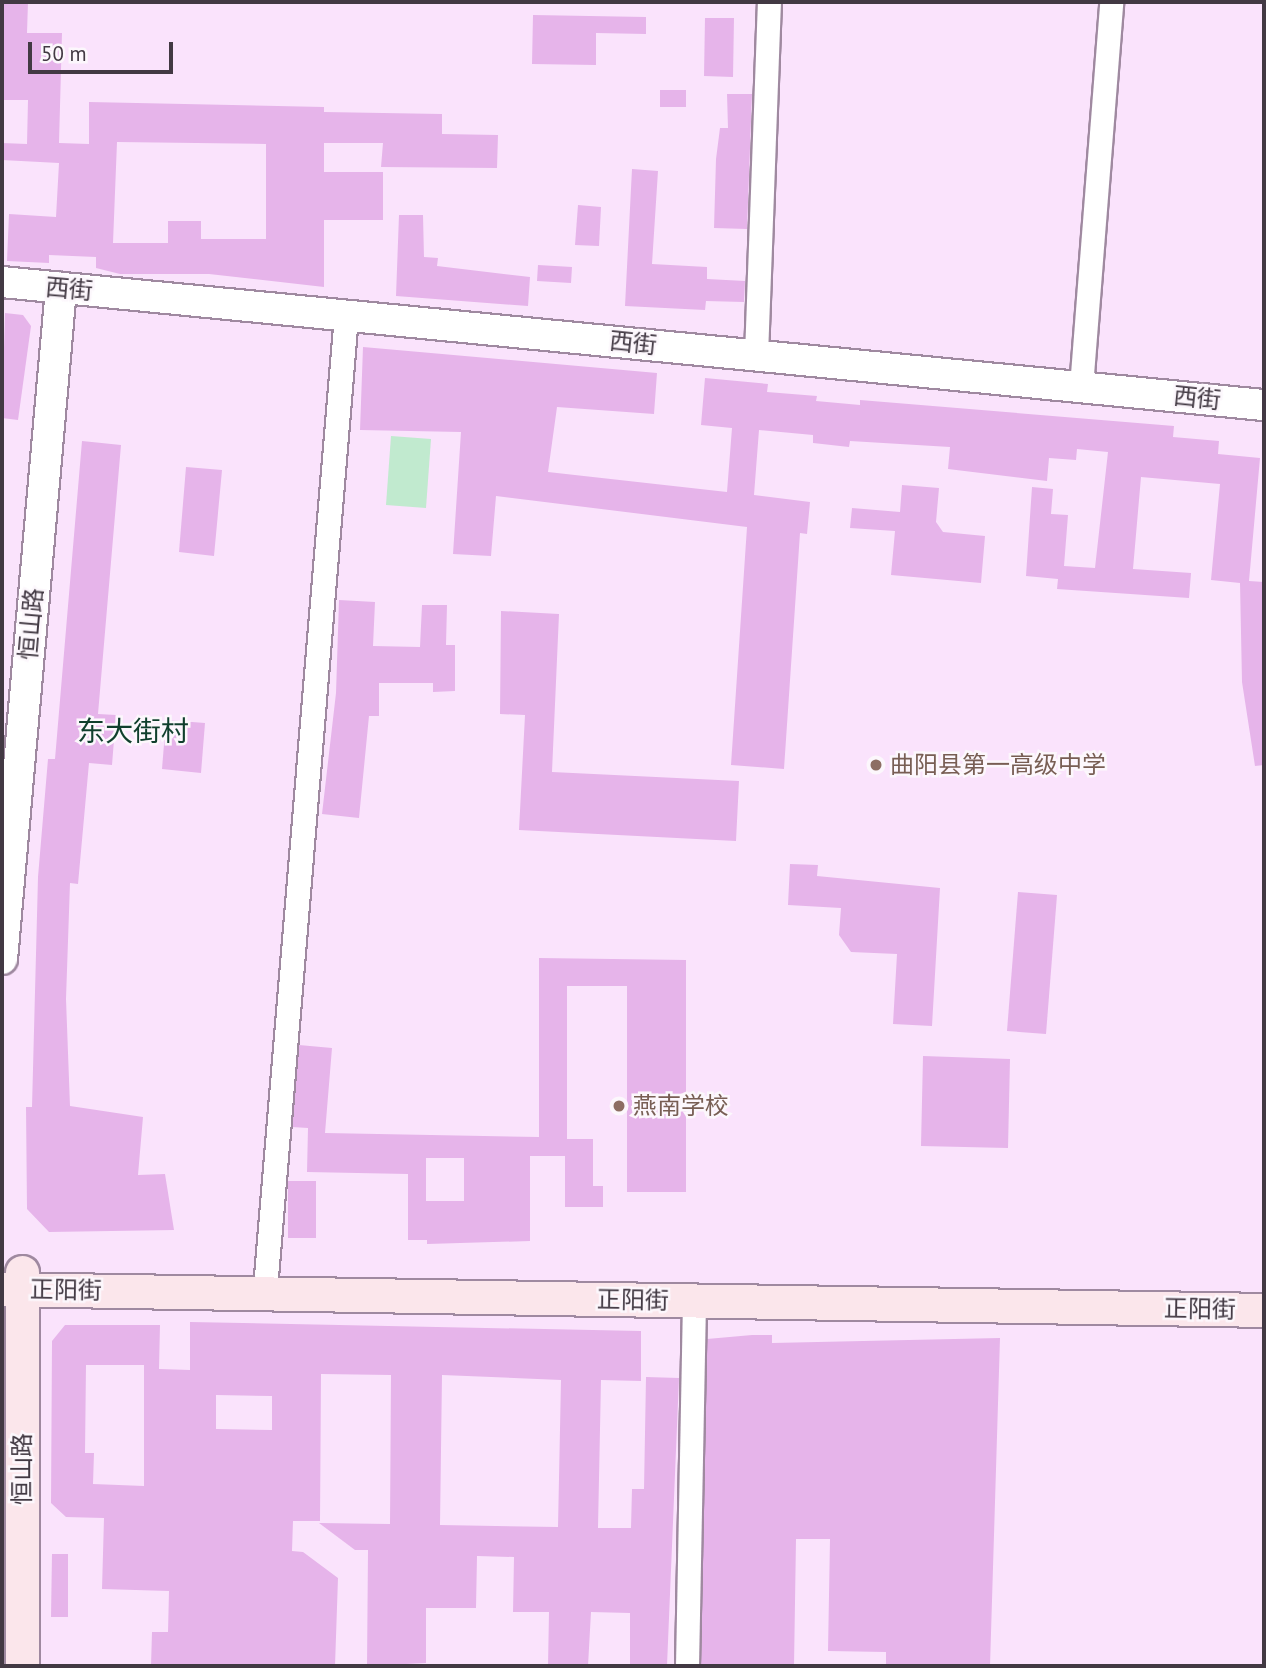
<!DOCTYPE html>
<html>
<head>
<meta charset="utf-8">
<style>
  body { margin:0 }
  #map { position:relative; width:1266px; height:1668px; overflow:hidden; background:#fae3fc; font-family:"PT Sans","Noto Sans SC",sans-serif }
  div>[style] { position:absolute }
  .green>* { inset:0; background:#c1eacf }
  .building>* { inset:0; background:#e6b4ea }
  .roads { filter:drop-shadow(2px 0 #9f89a0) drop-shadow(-2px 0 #9f89a0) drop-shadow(0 2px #9f89a0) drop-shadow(0 -2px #9f89a0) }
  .minor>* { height:23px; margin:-11.5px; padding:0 11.5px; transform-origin:11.5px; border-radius:11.5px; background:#fff }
  .tertiary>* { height:30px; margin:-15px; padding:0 15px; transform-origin:15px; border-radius:15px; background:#fff }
  .secondary>* { height:33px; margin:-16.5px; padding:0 16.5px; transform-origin:16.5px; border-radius:16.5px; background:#fbe6eb }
  .dots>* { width:19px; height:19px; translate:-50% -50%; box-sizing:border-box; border:4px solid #fcf7fc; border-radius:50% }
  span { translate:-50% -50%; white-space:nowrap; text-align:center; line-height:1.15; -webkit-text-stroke:5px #fcf7fc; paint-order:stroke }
  .street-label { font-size:24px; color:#423943 }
  .education-label { font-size:24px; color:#785e54 }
  .left { translate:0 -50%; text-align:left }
  .quarter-label { font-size:28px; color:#103f2d }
  .frame { position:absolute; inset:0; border:4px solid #423943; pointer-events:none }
  .scale { position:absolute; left:28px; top:42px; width:145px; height:32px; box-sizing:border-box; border:4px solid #423943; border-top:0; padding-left:9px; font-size:21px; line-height:24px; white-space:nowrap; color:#423943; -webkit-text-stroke:5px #fcf7fc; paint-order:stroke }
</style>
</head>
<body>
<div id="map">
  <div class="green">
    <i style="clip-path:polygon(391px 436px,431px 439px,426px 508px,386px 505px)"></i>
  </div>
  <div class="building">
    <i style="clip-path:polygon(evenodd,2px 2px,28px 2px,27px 33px,62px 33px,59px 143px,89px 144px,89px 102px,324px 107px,324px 112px,442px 114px,442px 134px,498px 135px,497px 168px,381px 167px,383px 143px,324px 143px,324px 172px,383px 172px,383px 220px,324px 220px,324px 287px,209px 274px,120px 274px,96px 268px,96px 257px,49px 255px,49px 263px,7px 261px,9px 214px,56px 217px,59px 163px,2px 160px,2px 143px,27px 144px,28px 100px,2px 100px,2px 2px,117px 142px,266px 144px,266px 239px,201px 239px,201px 221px,168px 221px,168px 243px,113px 243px,117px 142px)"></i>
    <i style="clip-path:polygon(533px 15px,646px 17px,646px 34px,596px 33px,596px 65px,532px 64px)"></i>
    <i style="clip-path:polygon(705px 18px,734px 18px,733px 77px,704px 76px)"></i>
    <i style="clip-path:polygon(660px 90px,686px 90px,686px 107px,660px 107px)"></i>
    <i style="clip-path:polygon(727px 94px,752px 94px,747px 229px,714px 228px,716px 159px,720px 128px,728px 128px)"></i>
    <i style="clip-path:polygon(632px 169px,658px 171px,652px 264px,707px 267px,707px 279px,745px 281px,744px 302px,706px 301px,705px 310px,625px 306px)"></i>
    <i style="clip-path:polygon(578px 205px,601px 207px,599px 246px,575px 245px)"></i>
    <i style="clip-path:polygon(399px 215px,423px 215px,424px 257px,438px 258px,437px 266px,530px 277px,528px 306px,396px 296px)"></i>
    <i style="clip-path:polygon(538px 265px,572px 267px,571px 283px,537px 281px)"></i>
    <i style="clip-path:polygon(5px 313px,23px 315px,31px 326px,18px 420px,2px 418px)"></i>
    <i style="clip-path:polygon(363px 347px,657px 373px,654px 414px,557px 407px,548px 472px,727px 492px,732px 428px,701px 425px,705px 378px,768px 384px,767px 392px,817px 396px,816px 401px,860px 405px,860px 400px,1174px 426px,1173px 437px,1219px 441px,1218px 454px,1260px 458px,1249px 581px,1264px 582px,1264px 765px,1255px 766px,1242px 682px,1240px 583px,1211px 580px,1220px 484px,1141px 477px,1133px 569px,1191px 573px,1189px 598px,1057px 589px,1058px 579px,1026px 576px,1032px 487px,1053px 489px,1051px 514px,1068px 515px,1064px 566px,1095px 568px,1108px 452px,1077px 449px,1076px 460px,1049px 458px,1047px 481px,948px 469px,950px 447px,850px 441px,849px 447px,813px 443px,813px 435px,759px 430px,754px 495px,810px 502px,807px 534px,800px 533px,784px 769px,731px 765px,747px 527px,496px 496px,491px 556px,453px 554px,461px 432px,360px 430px)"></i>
    <i style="clip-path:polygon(82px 441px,121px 445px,98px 714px,116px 715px,112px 765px,89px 763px,78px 884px,70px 883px,66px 999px,70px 1106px,143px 1117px,138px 1175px,165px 1174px,174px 1230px,49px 1232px,27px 1209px,26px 1107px,32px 1107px,38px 877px,48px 759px,55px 759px)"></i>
    <i style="clip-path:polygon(186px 467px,222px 470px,214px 556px,179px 552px)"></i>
    <i style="clip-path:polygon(902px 485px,939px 488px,936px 522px,943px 532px,985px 536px,981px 583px,891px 575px,895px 531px,850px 528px,852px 508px,900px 512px)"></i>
    <i style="clip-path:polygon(339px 600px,375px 602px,373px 646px,420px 647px,422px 605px,447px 605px,446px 645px,455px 645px,455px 691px,433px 692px,433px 683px,379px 683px,379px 716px,369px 716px,359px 818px,322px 814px,336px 693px)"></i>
    <i style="clip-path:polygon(501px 611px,559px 614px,552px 772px,739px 781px,736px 841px,519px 830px,525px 715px,500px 714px)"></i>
    <i style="clip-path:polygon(166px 720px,205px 723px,201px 773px,162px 769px)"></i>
    <i style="clip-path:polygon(790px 864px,818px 865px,817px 876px,940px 888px,932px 1026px,893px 1024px,897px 954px,851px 952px,839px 935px,841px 908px,788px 905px)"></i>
    <i style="clip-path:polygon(1018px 892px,1057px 895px,1046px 1034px,1007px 1031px)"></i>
    <i style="clip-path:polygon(evenodd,539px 958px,686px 960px,686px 1192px,627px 1192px,627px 986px,567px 986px,567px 1139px,593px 1139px,593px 1186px,603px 1186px,603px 1207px,565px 1207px,565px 1156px,530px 1156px,530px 1241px,427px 1244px,427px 1240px,408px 1240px,408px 1174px,307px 1172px,308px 1128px,292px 1127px,299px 1045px,332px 1048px,325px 1133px,539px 1137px,539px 958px,426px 1158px,464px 1158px,464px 1201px,426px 1201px,426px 1158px)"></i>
    <i style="clip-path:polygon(923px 1056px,1010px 1059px,1008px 1148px,921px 1146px)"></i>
    <i style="clip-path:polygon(288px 1181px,316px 1181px,316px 1238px,288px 1238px)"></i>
    <i style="clip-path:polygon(evenodd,190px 1322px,641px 1331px,641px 1381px,601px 1380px,598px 1528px,631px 1528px,632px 1489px,644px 1489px,646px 1377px,679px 1378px,667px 1666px,630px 1666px,630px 1613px,591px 1612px,588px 1666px,548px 1666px,549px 1612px,513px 1612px,514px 1557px,477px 1556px,476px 1608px,426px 1608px,426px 1663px,367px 1666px,368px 1550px,355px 1550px,319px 1523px,390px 1524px,391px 1375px,321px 1374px,320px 1521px,293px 1521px,292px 1551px,303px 1552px,338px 1578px,335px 1666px,151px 1666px,152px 1632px,168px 1632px,169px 1591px,102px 1589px,104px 1518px,66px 1517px,51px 1503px,52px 1341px,65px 1325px,160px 1325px,159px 1369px,190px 1370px,190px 1322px,86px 1365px,144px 1365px,144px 1486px,93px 1484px,94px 1453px,85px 1453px,86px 1365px,190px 1322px,442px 1375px,561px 1380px,558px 1527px,440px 1525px,442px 1375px,190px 1322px,216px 1395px,272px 1396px,272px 1430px,216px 1429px,216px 1395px)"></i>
    <i style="clip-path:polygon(752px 1335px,772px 1335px,772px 1343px,1000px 1338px,990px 1666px,886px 1666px,886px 1652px,828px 1651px,830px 1539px,796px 1539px,794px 1666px,701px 1666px,707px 1339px)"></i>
    <i style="clip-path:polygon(52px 1554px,68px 1554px,68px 1617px,51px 1617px)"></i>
  </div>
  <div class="roads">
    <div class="minor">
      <i style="left:756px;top:355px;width:353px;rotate:-87.9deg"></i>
      <i style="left:1081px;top:387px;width:386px;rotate:-85.5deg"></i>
      <i style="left:266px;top:1276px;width:964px;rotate:-85.24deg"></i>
      <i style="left:687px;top:1666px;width:365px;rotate:-88.9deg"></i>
    </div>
    <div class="tertiary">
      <i style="left:2px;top:282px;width:1268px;rotate:5.57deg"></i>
      <i style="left:2px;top:959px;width:674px;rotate:-84.97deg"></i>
    </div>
    <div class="secondary">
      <i style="left:2px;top:1289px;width:1262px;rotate:0.95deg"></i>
      <i style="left:22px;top:1666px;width:394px;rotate:-90deg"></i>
    </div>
  </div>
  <div class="dots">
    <i style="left:876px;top:765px;background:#8d6e63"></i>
    <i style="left:619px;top:1106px;background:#8d6e63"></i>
  </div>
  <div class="street-label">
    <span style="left:69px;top:289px;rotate:5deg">西街</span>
    <span style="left:633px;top:343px;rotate:6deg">西街</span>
    <span style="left:1197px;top:398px;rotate:6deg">西街</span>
    <span style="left:31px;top:624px;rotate:-85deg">恒山路</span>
    <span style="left:66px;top:1290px;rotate:1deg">正阳街</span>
    <span style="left:633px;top:1300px;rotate:1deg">正阳街</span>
    <span style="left:1200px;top:1309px;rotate:1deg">正阳街</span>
    <span style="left:22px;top:1469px;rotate:-90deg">恒山路</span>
  </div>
  <div class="education-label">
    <span class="left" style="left:890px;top:765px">曲阳县第一高级中学</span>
    <span class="left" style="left:633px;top:1106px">燕南学校</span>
  </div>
  <div class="quarter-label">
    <span style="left:133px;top:731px">东大街村</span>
  </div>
  <div class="frame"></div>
  <div class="scale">50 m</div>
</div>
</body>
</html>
